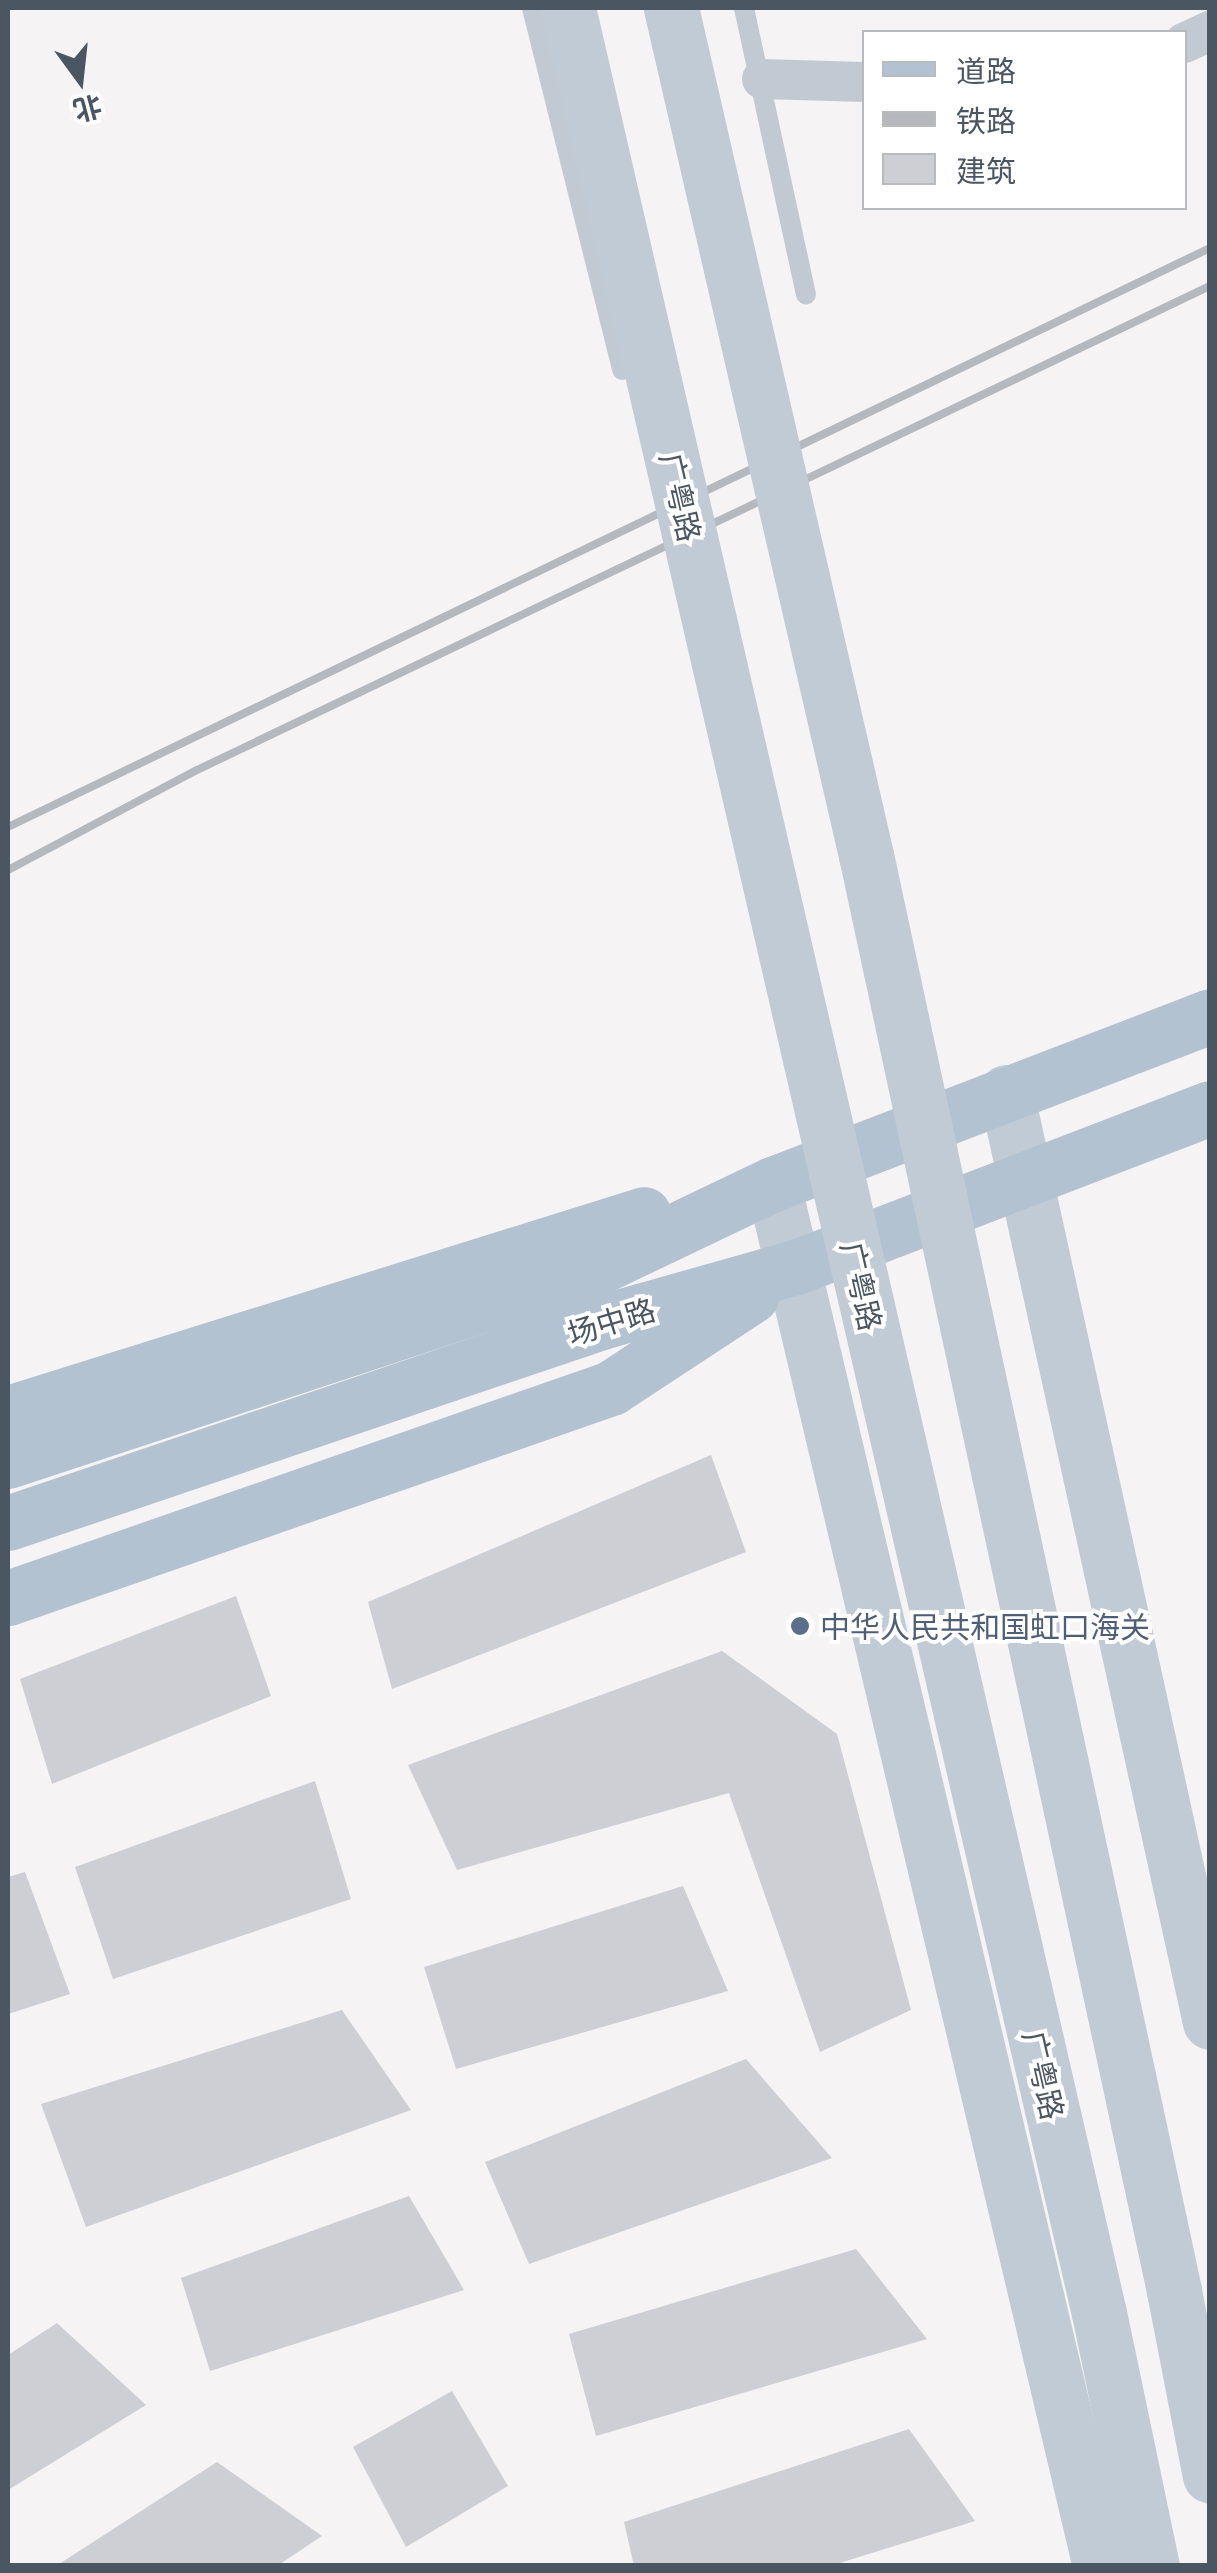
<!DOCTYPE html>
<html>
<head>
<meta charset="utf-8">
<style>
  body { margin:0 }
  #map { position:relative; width:1217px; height:2573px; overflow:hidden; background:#f5f3f3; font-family:Barlow,"Noto Sans SC",sans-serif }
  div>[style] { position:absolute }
  .building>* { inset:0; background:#cdcfd5 }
  .service>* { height:20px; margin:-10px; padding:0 10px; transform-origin:10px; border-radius:10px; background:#c1cad2 }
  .minor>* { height:40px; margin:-20px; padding:0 20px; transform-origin:20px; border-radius:20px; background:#c1cad2 }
  .secondary>* { height:55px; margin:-27.5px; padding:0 27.5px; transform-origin:27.5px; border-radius:27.5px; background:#c1cbd6 }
  .primary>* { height:55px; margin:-27.5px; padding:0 27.5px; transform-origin:27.5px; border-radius:27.5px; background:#b3c2d1 }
  .rail>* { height:8px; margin:-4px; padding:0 4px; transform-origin:4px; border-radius:4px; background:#b5b8bd }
  .secondary-bridge>* { height:55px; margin:-27.5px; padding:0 27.5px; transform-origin:27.5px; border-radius:27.5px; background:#c1cbd6 }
  .dots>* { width:28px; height:28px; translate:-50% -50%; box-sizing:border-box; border:5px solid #fff; border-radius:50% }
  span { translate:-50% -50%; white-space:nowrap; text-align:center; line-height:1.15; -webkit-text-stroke:8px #fff; paint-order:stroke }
  .street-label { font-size:30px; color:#4a5661 }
  .service-label { font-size:30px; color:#4e5e75 }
  .left { translate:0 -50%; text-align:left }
  .frame { position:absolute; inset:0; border:10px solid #4a5661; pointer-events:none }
  .legend { position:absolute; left:862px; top:30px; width:325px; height:180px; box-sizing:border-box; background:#fff; border:2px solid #b7bbc0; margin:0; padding:12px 18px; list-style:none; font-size:30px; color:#4a5661 }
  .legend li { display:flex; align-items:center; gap:20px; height:50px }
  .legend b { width:50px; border:2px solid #b7bbc0 }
  .north { position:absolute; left:30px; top:30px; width:100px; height:100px; -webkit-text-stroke:8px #fff; paint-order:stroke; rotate:165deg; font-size:28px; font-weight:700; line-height:40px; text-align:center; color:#4a5661 }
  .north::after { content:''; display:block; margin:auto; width:35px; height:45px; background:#4a5661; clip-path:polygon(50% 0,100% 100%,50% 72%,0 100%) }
</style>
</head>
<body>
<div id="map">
  <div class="building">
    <i style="clip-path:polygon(711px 1455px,746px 1552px,392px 1689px,368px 1602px)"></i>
    <i style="clip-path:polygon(236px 1596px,271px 1696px,52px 1784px,20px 1679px)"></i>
    <i style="clip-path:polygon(722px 1651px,837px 1734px,911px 2010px,820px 2052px,729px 1793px,457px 1870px,408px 1765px)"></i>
    <i style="clip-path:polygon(315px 1781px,351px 1899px,113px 1979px,75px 1867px)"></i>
    <i style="clip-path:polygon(25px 1872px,70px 1994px,8px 2014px,8px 1877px)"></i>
    <i style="clip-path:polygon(683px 1886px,728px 1991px,456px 2069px,424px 1967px)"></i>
    <i style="clip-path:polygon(342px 2010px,411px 2110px,86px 2227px,41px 2104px)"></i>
    <i style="clip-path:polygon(746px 2059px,832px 2158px,529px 2264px,485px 2162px)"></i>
    <i style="clip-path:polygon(409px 2196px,464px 2290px,210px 2371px,181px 2278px)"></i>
    <i style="clip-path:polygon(856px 2249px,927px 2339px,596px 2436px,569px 2334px)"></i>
    <i style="clip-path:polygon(57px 2323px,146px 2405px,8px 2490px,8px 2355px)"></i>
    <i style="clip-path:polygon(452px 2391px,508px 2486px,406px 2547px,353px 2447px)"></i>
    <i style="clip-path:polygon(909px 2429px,975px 2521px,830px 2566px,634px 2566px,624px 2522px)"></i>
    <i style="clip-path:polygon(217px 2462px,322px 2536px,277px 2566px,56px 2566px)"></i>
  </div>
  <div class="service">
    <i style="left:532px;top:8px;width:373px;rotate:76deg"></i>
    <i style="left:744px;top:8px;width:293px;rotate:77.8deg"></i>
  </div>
  <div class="minor">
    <i style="left:1184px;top:43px;width:29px;rotate:-25deg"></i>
    <i style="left:762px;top:79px;width:102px;rotate:1.7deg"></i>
  </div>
  <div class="secondary">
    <i style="left:1006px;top:1092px;width:952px;rotate:77.63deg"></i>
    <i style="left:773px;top:1184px;width:1420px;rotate:76.69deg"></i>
    <i style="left:1174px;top:2291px;width:188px;rotate:79deg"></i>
    <i style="left:1099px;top:2313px;width:258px;rotate:78.2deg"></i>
  </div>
  <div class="primary">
    <i style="left:8px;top:1413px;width:666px;rotate:-17.37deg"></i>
    <i style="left:8px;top:1461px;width:629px;rotate:-18.26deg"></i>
    <i style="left:605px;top:1264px;width:186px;rotate:-25.5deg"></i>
    <i style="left:773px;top:1184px;width:468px;rotate:-21deg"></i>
    <i style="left:8px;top:1523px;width:626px;rotate:-18.72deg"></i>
    <i style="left:601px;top:1322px;width:203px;rotate:-15.8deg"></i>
    <i style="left:796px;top:1267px;width:443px;rotate:-21deg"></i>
    <i style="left:8px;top:1598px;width:639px;rotate:-19.2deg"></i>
    <i style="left:611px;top:1388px;width:168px;rotate:-33.3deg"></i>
  </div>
  <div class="rail">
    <i style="left:8px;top:827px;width:1334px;rotate:-25.72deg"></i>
    <i style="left:8px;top:870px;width:212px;rotate:-27.9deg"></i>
    <i style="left:195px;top:771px;width:1125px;rotate:-25.54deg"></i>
  </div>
  <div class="secondary-bridge">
    <i style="left:568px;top:8px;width:2365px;rotate:77.03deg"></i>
    <i style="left:671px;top:8px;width:869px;rotate:77.04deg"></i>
    <i style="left:866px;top:855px;width:1469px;rotate:77.89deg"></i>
  </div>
  <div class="dots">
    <i style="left:800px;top:1626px;background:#5c6f8a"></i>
  </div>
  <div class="street-label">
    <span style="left:681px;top:497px;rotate:77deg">广粤路</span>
    <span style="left:862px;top:1286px;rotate:77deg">广粤路</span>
    <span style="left:611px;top:1321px;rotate:-17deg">场中路</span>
    <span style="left:1044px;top:2075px;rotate:77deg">广粤路</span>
  </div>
  <div class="service-label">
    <span class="left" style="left:820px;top:1626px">中华人民共和国虹口海关</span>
  </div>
  <div class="frame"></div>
  <ul class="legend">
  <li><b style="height:12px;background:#b3c2d1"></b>道路</li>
  <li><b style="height:12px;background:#b5b8bd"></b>铁路</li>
  <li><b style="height:28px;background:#cdcfd5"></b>建筑</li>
  </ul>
  <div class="north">北</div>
</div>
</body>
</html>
